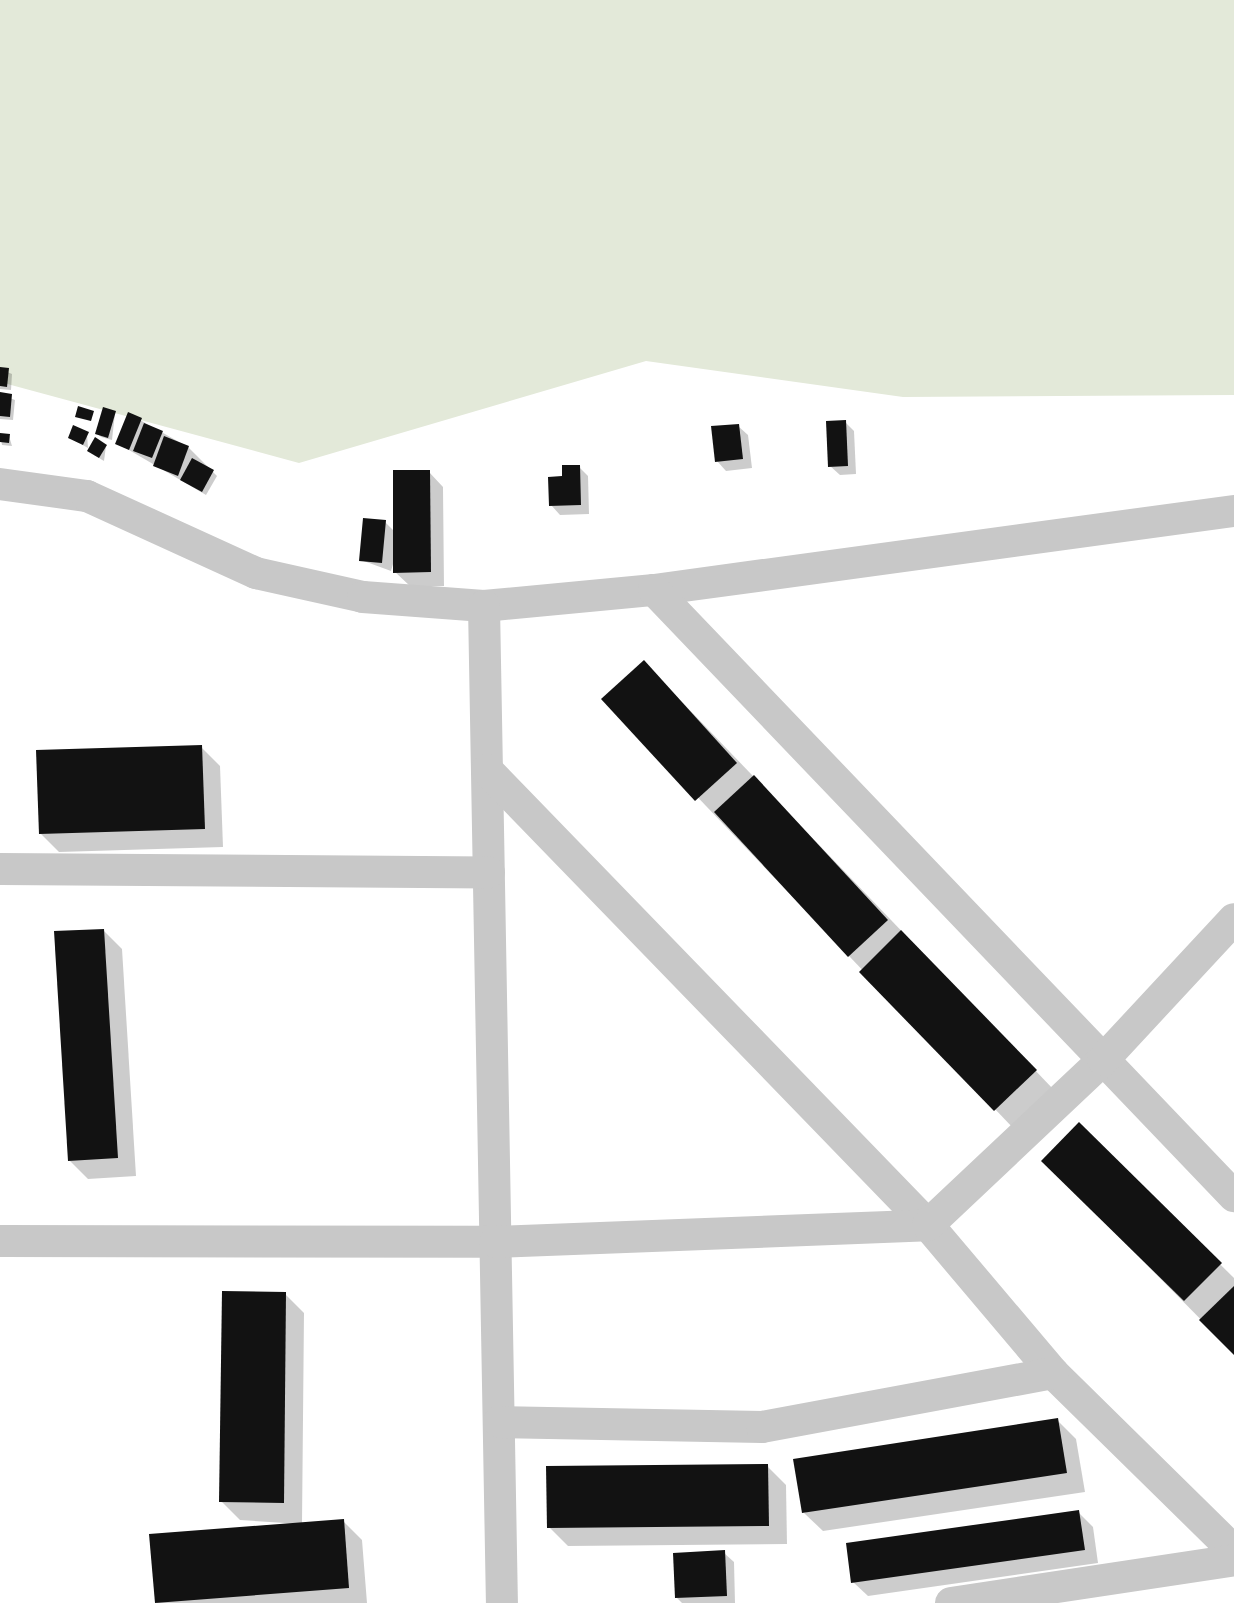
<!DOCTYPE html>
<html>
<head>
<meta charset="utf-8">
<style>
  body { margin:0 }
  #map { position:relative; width:1234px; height:1603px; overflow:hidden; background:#fff; font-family:Helvetica,sans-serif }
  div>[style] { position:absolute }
  .green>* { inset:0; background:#e3e9d9 }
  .shadow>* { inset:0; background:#0003 }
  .building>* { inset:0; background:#121212 }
  .minor>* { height:32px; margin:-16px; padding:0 16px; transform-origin:16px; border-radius:16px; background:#c8c8c8 }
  span { translate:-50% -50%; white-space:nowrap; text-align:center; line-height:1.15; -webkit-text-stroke:8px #fff; paint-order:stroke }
</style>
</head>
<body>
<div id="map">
  <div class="green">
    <i style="clip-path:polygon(0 0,1234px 0,1234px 395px,903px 397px,646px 361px,299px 463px,0 382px)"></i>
  </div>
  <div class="shadow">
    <i style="clip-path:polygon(0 369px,12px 374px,11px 390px,0 389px)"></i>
    <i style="clip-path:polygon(0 394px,15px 400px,13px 420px,0 419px)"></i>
    <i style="clip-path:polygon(115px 413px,112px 440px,101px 437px,97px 433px)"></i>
    <i style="clip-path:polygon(140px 420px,188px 447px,217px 476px,206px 495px,117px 443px)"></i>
    <i style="clip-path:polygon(845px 422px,854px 431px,856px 474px,840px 475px,830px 466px)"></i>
    <i style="clip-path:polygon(738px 426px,748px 435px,752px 468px,726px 471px,717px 461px)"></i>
    <i style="clip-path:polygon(87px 434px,88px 448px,70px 438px)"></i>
    <i style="clip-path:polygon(0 435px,9px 436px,12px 446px,2px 445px)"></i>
    <i style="clip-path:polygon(106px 446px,104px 461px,94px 455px)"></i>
    <i style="clip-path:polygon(579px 467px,588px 476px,589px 514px,560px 515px,551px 505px)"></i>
    <i style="clip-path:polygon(429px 472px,443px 487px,444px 586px,410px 586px,395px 572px,395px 557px,391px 571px,361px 560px,385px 522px,395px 532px)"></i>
    <i style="clip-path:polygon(658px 677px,1054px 1090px,1014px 1129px,604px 699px)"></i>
    <i style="clip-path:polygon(201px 747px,220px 766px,223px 847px,59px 852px,40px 833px)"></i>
    <i style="clip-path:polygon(104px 931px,122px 949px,136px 1176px,88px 1179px,69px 1160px)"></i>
    <i style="clip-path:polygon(1079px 1125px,1234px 1278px,1234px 1353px,1044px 1161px)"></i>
    <i style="clip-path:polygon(285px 1294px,304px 1313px,302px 1524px,343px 1521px,362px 1540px,367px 1603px,157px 1603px,151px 1536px,300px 1524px,240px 1520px,221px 1501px)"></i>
    <i style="clip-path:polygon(1058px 1421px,1076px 1439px,1085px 1492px,823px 1531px,804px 1513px)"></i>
    <i style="clip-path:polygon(767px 1466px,786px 1485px,787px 1544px,568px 1546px,549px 1527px)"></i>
    <i style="clip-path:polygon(1078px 1512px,1093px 1527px,1098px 1563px,868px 1596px,853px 1582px)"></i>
    <i style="clip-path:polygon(724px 1553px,734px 1562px,735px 1603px,682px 1603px,677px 1598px)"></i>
  </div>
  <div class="building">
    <i style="clip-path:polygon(0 367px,9px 368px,7px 387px,0 386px)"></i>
    <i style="clip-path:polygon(0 392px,12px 394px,10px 417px,0 416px)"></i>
    <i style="clip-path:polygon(78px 406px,94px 411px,91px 421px,75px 417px)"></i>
    <i style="clip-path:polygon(103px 407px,116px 411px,108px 438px,95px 434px)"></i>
    <i style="clip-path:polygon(128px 412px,142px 418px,129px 450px,115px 444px)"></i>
    <i style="clip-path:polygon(846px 420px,848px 466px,828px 467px,826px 421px)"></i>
    <i style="clip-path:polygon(144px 423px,163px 431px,152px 458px,133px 451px)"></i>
    <i style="clip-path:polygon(739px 424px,743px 459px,715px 462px,711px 426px)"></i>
    <i style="clip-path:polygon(73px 425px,89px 432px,83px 445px,68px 438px)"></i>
    <i style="clip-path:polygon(0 433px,10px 434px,9px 443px,0 442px)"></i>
    <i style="clip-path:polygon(164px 436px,189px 446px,178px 476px,153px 466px)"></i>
    <i style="clip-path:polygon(95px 437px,107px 445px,99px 458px,87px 451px)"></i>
    <i style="clip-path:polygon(192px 458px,214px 470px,202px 492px,180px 480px)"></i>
    <i style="clip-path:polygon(562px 465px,580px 465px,581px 505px,549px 506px,548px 477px,562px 476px)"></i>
    <i style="clip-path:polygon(393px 470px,430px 470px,431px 572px,393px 573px)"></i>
    <i style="clip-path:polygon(363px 518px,386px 520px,382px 563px,359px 561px)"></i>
    <i style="clip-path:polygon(644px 660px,737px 763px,695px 801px,601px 699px)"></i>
    <i style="clip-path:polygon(202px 745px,205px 829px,39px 834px,36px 750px)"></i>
    <i style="clip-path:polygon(754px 775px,888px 920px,848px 957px,714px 812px)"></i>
    <i style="clip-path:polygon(104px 929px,118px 1158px,68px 1161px,54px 931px)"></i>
    <i style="clip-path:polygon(901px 930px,1037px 1070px,994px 1111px,859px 972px)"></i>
    <i style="clip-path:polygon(1079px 1122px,1222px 1263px,1184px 1301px,1041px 1161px)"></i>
    <i style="clip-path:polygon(1234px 1286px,1234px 1355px,1199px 1320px)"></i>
    <i style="clip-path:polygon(222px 1291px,286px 1292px,284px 1503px,219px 1502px)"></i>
    <i style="clip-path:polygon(1058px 1418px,1067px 1473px,802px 1513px,793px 1459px)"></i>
    <i style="clip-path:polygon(768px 1464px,769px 1526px,547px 1528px,546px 1466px)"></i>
    <i style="clip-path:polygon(1079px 1510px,1085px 1550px,851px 1583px,846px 1543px)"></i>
    <i style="clip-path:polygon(344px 1519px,349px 1588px,155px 1603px,149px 1534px)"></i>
    <i style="clip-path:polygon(725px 1550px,727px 1596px,675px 1598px,673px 1553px)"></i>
  </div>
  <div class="minor">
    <i style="left:0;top:484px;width:88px;rotate:7.9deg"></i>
    <i style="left:87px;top:496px;width:186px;rotate:24.5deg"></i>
    <i style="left:256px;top:573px;width:110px;rotate:12.6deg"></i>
    <i style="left:363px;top:597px;width:121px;rotate:4.3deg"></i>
    <i style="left:484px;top:606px;width:171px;rotate:-5.4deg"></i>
    <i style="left:654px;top:590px;width:585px;rotate:-7.76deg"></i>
    <i style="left:654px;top:590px;width:839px;rotate:46.26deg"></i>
    <i style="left:484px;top:606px;width:997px;rotate:88.97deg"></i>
    <i style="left:487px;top:770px;width:634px;rotate:45.9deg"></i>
    <i style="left:928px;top:1225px;width:194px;rotate:49.8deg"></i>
    <i style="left:1053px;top:1373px;width:254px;rotate:44.5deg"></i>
    <i style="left:0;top:869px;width:489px;rotate:0.4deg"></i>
    <i style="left:0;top:1241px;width:495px;rotate:0.1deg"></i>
    <i style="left:495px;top:1242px;width:433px;rotate:-2.2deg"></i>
    <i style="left:928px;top:1225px;width:241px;rotate:-43.3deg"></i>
    <i style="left:1103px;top:1060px;width:192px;rotate:-47.1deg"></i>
    <i style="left:499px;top:1422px;width:263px;rotate:1.1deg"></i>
    <i style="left:762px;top:1427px;width:296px;rotate:-10.5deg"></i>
    <i style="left:951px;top:1603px;width:286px;rotate:-8.6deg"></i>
  </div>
</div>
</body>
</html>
